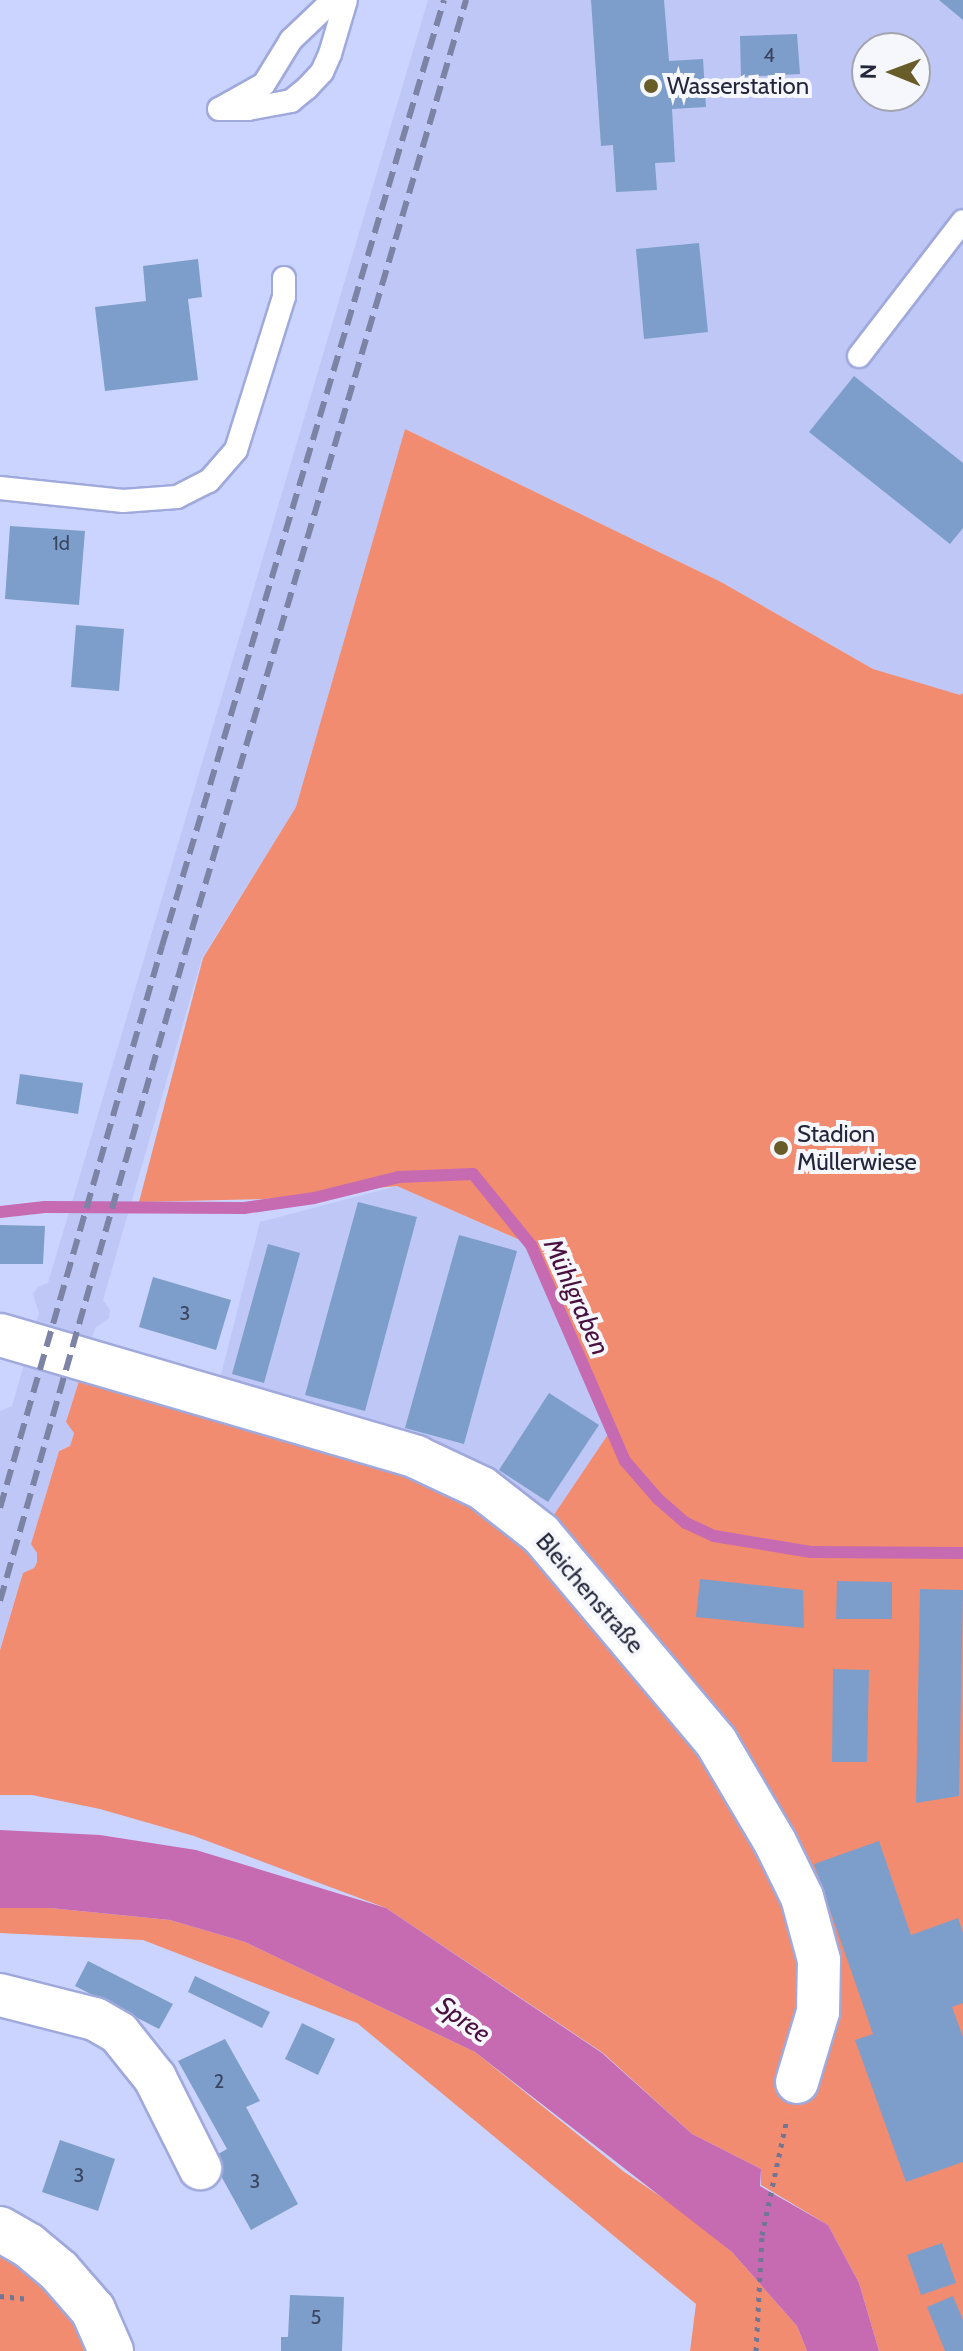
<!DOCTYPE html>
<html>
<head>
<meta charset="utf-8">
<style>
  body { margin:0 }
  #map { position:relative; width:963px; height:2351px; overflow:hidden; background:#cbd4fe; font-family:Cabin,sans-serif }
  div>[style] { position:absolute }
  .built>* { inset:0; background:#bec7f6 }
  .green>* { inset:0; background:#f28c70 }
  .water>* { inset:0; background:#c66ab1 }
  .stream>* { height:12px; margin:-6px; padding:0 6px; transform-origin:6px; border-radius:6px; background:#c66ab1 }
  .building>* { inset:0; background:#7d9eca }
  .path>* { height:5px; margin-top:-2.5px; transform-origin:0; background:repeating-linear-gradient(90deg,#717695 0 4px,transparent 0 10px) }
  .roads { filter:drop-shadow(2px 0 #9fa9dc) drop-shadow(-2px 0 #9fa9dc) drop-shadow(0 2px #9fa9dc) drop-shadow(0 -2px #9fa9dc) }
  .service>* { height:22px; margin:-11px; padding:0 11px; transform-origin:11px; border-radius:11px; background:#fff }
  .minor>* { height:42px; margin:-21px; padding:0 21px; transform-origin:21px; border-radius:21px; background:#fff }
  .tertiary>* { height:44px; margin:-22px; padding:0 22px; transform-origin:22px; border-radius:22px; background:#fff }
  .rail>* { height:6px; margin-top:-3px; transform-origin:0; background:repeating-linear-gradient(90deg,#7d83a4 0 16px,transparent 0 24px) }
  .dots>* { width:22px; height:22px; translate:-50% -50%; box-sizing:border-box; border:4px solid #f6f7fc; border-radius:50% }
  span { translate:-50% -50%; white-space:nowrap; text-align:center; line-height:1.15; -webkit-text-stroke:8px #f6f7fc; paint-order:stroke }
  .number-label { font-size:20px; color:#3a4560 }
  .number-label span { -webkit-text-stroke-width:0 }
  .poi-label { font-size:24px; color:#24273c }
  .left { translate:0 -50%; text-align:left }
  .street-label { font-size:24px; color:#24273c }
  .water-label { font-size:26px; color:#4a103f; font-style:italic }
  .north { position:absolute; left:851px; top:32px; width:80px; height:80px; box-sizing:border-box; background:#f6f7fc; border:2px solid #a2a4af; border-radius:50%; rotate:271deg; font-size:22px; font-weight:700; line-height:32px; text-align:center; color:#24273c }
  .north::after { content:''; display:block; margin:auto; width:28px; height:36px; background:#685c28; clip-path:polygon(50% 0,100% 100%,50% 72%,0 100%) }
</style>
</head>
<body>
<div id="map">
  <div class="built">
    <i style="clip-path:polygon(evenodd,428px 0,963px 0,963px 693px,960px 696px,873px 669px,721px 582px,405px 429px,296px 807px,202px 958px,103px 1300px,110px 1310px,109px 1318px,95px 1328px,66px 1422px,74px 1433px,72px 1440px,70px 1446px,59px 1450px,31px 1544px,37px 1553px,37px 1561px,34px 1568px,23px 1573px,0 1648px,0 1411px,12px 1406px,39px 1313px,33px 1294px,38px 1287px,48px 1283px,428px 0,867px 48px,915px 48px,915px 96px,867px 96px,867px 48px)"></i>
    <i style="clip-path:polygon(397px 1186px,530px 1245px,611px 1430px,541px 1534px,215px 1398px,260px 1222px)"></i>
  </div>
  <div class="green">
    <i style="clip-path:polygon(405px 429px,721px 582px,873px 669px,960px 695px,963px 693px,963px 2351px,879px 2351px,859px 2283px,828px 2225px,761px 2185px,761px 2169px,692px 2134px,603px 2053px,386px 1908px,194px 1836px,100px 1809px,32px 1795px,0 1795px,0 1650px,23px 1573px,34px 1568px,37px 1562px,37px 1553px,31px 1544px,59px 1451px,70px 1446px,72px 1440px,74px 1433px,66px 1422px,85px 1362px,301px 1421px,541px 1534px,611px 1430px,531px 1245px,397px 1186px,265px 1199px,139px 1202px,203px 958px,296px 807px)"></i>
    <i style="clip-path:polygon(0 1908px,50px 1908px,170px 1920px,245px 1942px,475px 2052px,623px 2171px,679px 2209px,732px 2252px,797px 2326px,807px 2351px,690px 2351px,696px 2304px,357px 2023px,143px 1940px,0 1933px)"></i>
    <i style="clip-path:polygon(0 2253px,22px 2260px,75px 2316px,89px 2351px,0 2351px)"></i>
  </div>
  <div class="water">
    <i style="clip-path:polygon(0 1830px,100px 1835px,196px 1850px,386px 1908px,602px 2053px,692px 2134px,761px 2169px,760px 2186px,828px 2225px,859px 2283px,879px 2351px,807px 2351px,797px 2326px,732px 2252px,475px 2052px,245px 1942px,170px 1920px,50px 1908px,0 1908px)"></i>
  </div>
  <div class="stream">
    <i style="left:0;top:1212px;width:45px;rotate:-6.3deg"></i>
    <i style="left:45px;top:1207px;width:199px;rotate:0.3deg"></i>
    <i style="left:244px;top:1208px;width:71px;rotate:-8.1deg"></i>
    <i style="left:314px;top:1198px;width:88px;rotate:-13.9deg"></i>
    <i style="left:399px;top:1177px;width:74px;rotate:-2.3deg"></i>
    <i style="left:473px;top:1174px;width:92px;rotate:50.8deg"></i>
    <i style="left:531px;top:1245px;width:236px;rotate:66.5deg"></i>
    <i style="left:625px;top:1461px;width:50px;rotate:49deg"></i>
    <i style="left:658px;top:1499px;width:37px;rotate:41deg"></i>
    <i style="left:686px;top:1523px;width:31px;rotate:25deg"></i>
    <i style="left:714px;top:1536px;width:98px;rotate:9.4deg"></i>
    <i style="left:811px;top:1552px;width:152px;rotate:0.4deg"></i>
  </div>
  <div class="building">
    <i style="clip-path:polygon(591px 0,664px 0,669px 61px,703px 59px,706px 107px,672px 109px,675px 162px,655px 163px,657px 190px,616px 192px,613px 145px,601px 146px)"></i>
    <i style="clip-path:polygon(939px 0,963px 0,963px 20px)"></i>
    <i style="clip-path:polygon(797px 34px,800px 74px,741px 77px,740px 36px)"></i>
    <i style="clip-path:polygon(699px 243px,708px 332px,644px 339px,636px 249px)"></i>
    <i style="clip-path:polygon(198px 259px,202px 297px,188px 299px,198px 380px,105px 391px,95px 307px,146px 301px,143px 266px)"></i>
    <i style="clip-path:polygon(854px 376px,963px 463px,963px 528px,950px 544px,809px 432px)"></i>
    <i style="clip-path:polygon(10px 526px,85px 531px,79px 605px,5px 599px)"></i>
    <i style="clip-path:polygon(76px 625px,124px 629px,119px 691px,71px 687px)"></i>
    <i style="clip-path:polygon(20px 1074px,83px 1083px,78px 1114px,16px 1104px)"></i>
    <i style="clip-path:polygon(358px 1202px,417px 1217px,365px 1411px,305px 1395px)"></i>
    <i style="clip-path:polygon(0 1225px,45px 1226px,43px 1264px,0 1264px)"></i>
    <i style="clip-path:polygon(459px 1235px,517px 1251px,464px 1444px,405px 1428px)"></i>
    <i style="clip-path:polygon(268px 1244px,300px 1253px,264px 1383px,232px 1374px)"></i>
    <i style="clip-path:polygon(153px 1277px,231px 1300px,216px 1350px,139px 1327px)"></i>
    <i style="clip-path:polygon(549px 1393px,599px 1425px,548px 1502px,499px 1470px)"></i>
    <i style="clip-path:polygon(700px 1579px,803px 1590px,804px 1628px,696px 1617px)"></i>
    <i style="clip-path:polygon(837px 1581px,892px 1582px,892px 1619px,836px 1619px)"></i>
    <i style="clip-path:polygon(920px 1589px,963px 1590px,959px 1796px,916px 1803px)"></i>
    <i style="clip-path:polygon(833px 1669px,869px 1670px,867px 1762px,832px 1762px)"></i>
    <i style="clip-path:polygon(879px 1841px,911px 1935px,958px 1918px,963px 1933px,963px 2003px,952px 2007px,963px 2037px,963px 2162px,906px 2182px,855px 2040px,873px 2034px,814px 1864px)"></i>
    <i style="clip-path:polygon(88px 1961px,173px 2004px,159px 2029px,75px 1986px)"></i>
    <i style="clip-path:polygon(195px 1976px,270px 2012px,262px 2028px,188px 1992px)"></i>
    <i style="clip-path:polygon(302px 2023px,335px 2039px,318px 2075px,285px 2059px)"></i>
    <i style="clip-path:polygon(225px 2039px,260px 2101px,246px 2107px,298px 2204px,251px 2230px,211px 2158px,227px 2149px,178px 2061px)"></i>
    <i style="clip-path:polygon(60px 2140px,115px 2159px,98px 2211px,42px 2192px)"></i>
    <i style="clip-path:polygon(942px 2243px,956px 2283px,921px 2295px,907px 2255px)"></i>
    <i style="clip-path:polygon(290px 2295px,344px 2297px,342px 2351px,281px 2351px,281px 2337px,288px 2337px)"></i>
    <i style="clip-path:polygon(953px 2296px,963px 2320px,963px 2351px,945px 2351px,927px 2307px)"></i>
  </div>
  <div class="path">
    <i style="left:0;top:2296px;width:27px;rotate:6deg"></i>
    <i style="left:756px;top:2351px;width:116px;rotate:-87deg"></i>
    <i style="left:762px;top:2235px;width:120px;rotate:-77.9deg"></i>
  </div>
  <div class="roads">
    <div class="service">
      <i style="left:221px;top:108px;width:49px;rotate:-29.2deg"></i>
      <i style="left:264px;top:84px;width:52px;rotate:-58.5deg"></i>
      <i style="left:291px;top:40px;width:58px;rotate:-43.6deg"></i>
      <i style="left:219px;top:109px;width:29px"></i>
      <i style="left:248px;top:109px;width:44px;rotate:-10.5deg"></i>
      <i style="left:291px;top:101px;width:21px;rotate:-39deg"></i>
      <i style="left:307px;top:88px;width:22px;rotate:-47deg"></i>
      <i style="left:322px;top:72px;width:20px;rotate:-66deg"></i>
      <i style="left:330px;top:54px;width:56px;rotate:-73.5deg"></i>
      <i style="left:859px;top:356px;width:170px;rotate:-52.4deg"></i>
      <i style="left:0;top:488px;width:124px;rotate:6deg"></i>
      <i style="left:123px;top:501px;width:54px;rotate:-4.2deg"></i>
      <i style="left:177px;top:497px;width:36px;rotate:-27deg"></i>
      <i style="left:209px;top:481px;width:41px;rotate:-48.9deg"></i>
      <i style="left:236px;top:450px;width:160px;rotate:-72.6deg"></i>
      <i style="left:284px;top:297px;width:19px;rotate:-90deg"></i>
    </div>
    <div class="minor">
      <i style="left:0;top:1335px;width:434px;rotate:16.3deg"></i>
      <i style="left:416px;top:1457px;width:73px;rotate:25.2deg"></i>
      <i style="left:482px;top:1488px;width:75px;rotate:37.9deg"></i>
      <i style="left:541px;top:1534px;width:272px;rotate:49.9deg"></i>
      <i style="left:716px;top:1742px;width:116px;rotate:59.5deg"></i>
      <i style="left:775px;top:1842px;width:61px;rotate:63.9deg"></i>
      <i style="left:802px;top:1897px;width:65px;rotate:74.9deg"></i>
      <i style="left:819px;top:1960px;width:52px;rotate:91.1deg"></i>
      <i style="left:818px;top:2012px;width:73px;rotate:106.7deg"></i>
      <i style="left:0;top:1995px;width:98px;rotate:14.2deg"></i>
      <i style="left:95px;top:2019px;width:28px;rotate:30deg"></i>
      <i style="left:119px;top:2033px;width:58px;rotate:51.3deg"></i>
      <i style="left:155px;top:2078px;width:101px;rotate:63.4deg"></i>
    </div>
    <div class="tertiary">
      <i style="left:0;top:2229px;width:32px;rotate:30deg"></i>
      <i style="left:28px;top:2245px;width:40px;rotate:40deg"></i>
      <i style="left:59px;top:2271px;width:52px;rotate:48.9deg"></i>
      <i style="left:93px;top:2310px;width:45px;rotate:66.3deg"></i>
    </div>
  </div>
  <div class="rail">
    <i style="left:0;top:1508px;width:585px;rotate:-73.92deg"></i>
    <i style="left:162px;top:946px;width:987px;rotate:-73.4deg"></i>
    <i style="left:0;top:1601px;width:674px;rotate:-74.07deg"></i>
    <i style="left:185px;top:953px;width:994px;rotate:-73.57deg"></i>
  </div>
  <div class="dots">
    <i style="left:651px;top:86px;background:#685c28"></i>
    <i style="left:781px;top:1148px;background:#685c28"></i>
  </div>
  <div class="number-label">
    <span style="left:769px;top:55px">4</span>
    <span style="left:61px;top:543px">1d</span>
    <span style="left:185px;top:1313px">3</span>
    <span style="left:219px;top:2081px">2</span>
    <span style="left:79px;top:2175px">3</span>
    <span style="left:255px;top:2181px">3</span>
    <span style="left:316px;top:2317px">5</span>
  </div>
  <div class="poi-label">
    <span class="left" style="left:667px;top:86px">Wasserstation</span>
    <span class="left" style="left:797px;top:1148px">Stadion<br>Müllerwiese</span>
  </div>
  <div class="street-label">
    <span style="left:590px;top:1593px;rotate:49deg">Bleichenstraße</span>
  </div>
  <div class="water-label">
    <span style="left:576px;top:1297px;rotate:66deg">Mühlgraben</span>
    <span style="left:463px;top:2020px;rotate:36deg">Spree</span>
  </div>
  <div class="north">N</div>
</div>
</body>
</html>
